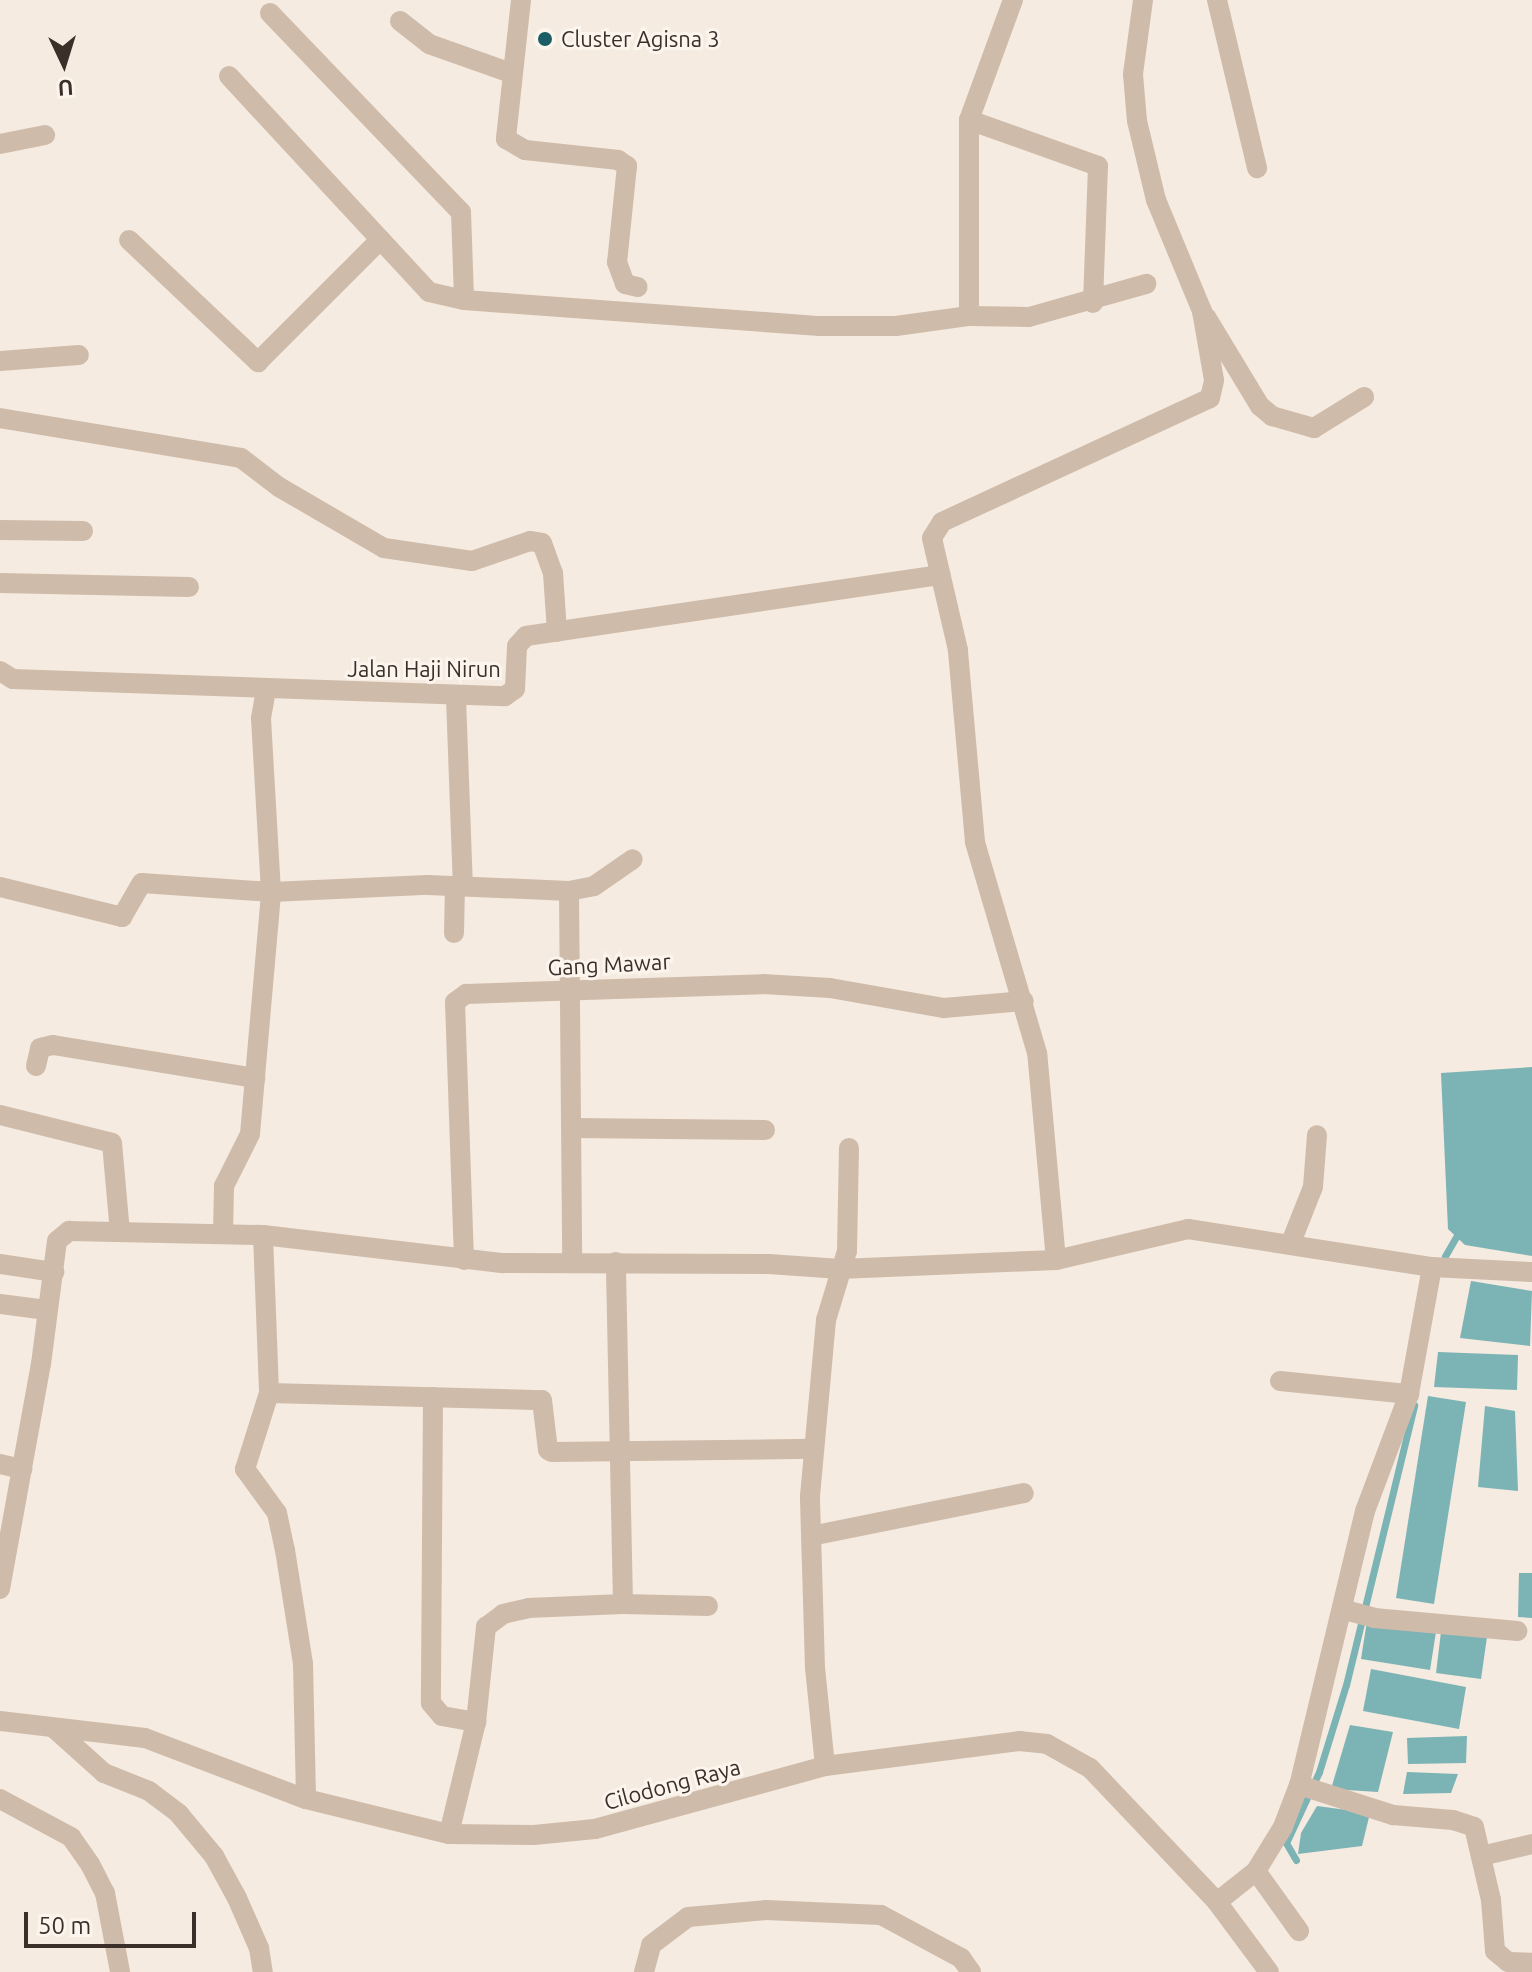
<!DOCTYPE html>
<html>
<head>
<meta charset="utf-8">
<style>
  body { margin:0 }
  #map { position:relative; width:1532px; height:1972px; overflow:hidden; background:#f5ebe0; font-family:Ubuntu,sans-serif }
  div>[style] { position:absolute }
  .water>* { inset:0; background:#7cb3b5 }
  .stream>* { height:7px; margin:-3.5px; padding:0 3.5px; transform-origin:3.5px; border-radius:3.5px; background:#7cb3b5 }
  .minor>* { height:20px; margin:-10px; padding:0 10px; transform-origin:10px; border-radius:10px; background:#cfbbaa }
  .dots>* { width:22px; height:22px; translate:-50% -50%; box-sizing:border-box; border:4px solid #fcf5ed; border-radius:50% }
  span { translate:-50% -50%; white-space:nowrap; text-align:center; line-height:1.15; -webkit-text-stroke:6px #fcf5ed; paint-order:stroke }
  .poi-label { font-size:22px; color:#3c2f2a }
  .left { translate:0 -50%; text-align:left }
  .street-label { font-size:22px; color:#3c2f2a }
  .north { position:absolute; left:24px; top:24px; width:80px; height:80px; -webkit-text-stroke:6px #fcf5ed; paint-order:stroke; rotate:176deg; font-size:22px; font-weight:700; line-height:32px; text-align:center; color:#3c2f2a }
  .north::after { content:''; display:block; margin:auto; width:28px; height:36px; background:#3c2f2a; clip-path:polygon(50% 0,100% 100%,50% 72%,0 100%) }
  .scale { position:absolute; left:24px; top:1912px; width:172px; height:36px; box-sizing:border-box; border:4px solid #3c2f2a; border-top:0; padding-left:10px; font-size:24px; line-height:28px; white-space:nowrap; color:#3c2f2a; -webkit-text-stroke:6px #fcf5ed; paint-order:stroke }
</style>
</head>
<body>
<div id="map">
  <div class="water">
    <i style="clip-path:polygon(1532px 1067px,1532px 1256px,1465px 1245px,1448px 1229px,1441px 1073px)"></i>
    <i style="clip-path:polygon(1471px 1281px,1532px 1291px,1530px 1346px,1460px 1338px)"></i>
    <i style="clip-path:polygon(1438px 1352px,1518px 1355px,1517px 1390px,1434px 1387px)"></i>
    <i style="clip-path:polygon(1428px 1396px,1466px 1402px,1434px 1604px,1396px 1598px)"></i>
    <i style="clip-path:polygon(1485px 1406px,1515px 1411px,1518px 1491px,1478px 1487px)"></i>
    <i style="clip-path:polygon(1519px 1573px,1532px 1573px,1532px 1618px,1518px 1617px)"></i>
    <i style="clip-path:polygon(1367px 1621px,1436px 1632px,1430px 1670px,1361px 1659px)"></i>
    <i style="clip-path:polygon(1441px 1632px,1487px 1637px,1481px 1679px,1436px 1673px)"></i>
    <i style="clip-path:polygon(1371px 1669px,1466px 1687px,1459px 1729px,1363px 1711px)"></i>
    <i style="clip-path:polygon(1350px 1725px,1393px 1732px,1378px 1792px,1331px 1789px)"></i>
    <i style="clip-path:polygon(1467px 1736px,1466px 1763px,1408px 1764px,1407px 1738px)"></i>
    <i style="clip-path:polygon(1407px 1772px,1458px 1774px,1451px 1793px,1403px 1794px)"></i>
    <i style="clip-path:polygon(1317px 1806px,1370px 1813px,1362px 1846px,1298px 1854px,1301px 1833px)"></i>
  </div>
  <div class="stream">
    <i style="left:1445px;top:1256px;width:22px;rotate:-60deg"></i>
    <i style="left:1296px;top:1860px;width:20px;rotate:-120deg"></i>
    <i style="left:1286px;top:1843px;width:78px;rotate:-65.1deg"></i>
    <i style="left:1319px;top:1772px;width:91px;rotate:-72.8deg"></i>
    <i style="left:1346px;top:1685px;width:288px;rotate:-76.3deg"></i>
  </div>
  <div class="minor">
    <i style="left:521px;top:0;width:140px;rotate:96.2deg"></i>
    <i style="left:506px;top:139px;width:22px;rotate:30deg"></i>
    <i style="left:525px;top:150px;width:94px;rotate:6.1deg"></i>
    <i style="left:618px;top:160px;width:11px;rotate:34deg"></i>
    <i style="left:627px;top:166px;width:97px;rotate:95.9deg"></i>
    <i style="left:617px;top:262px;width:23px;rotate:70deg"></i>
    <i style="left:625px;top:284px;width:13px;rotate:13deg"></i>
    <i style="left:1217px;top:0;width:173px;rotate:76.6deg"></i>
    <i style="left:270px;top:13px;width:276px;rotate:46.2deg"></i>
    <i style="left:461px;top:212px;width:88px;rotate:88deg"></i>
    <i style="left:464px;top:300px;width:357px;rotate:4.2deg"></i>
    <i style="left:820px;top:326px;width:76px"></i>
    <i style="left:896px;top:326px;width:74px;rotate:-7.8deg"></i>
    <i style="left:969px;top:316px;width:60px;rotate:1deg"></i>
    <i style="left:1029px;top:317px;width:122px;rotate:-15.8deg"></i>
    <i style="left:400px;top:21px;width:37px;rotate:38deg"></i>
    <i style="left:429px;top:44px;width:87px;rotate:19.5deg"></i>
    <i style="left:229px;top:76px;width:294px;rotate:47.2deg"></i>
    <i style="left:429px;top:292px;width:36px;rotate:13deg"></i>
    <i style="left:969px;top:120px;width:137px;rotate:19.6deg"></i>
    <i style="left:1098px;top:166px;width:137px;rotate:92.1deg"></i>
    <i style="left:0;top:144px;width:46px;rotate:-11.3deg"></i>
    <i style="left:129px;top:240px;width:178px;rotate:43.4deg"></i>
    <i style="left:258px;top:362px;width:173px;rotate:-45deg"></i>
    <i style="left:969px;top:316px;width:196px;rotate:-90deg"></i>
    <i style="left:969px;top:120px;width:128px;rotate:-69.9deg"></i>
    <i style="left:1206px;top:317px;width:104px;rotate:58.8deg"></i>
    <i style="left:1260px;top:406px;width:16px;rotate:40deg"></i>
    <i style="left:1272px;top:416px;width:44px;rotate:15.9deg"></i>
    <i style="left:1314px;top:428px;width:59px;rotate:-31.8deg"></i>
    <i style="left:0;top:361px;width:79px;rotate:-4.3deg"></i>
    <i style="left:0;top:418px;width:244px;rotate:9.4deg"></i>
    <i style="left:241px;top:458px;width:48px;rotate:37.3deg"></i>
    <i style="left:279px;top:487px;width:121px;rotate:30.2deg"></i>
    <i style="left:384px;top:548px;width:89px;rotate:8.4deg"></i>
    <i style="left:472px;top:561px;width:61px;rotate:-19deg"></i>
    <i style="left:530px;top:541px;width:12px;rotate:9deg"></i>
    <i style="left:542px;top:543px;width:32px;rotate:70deg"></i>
    <i style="left:553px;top:573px;width:59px;rotate:86.1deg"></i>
    <i style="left:0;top:530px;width:83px;rotate:0.7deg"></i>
    <i style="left:0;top:583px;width:189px;rotate:1.2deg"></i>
    <i style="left:0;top:671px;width:15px;rotate:32deg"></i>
    <i style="left:13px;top:679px;width:492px;rotate:2deg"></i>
    <i style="left:505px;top:696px;width:12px;rotate:-35deg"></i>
    <i style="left:515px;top:689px;width:43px;rotate:-87.3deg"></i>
    <i style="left:517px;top:646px;width:13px;rotate:-48deg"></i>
    <i style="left:526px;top:636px;width:419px;rotate:-8.4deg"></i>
    <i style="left:456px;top:698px;width:188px;rotate:87.9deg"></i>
    <i style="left:0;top:887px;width:126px;rotate:13.8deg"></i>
    <i style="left:122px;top:917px;width:39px;rotate:-60deg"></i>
    <i style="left:142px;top:883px;width:129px;rotate:4deg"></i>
    <i style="left:271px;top:892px;width:157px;rotate:-2.6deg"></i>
    <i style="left:428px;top:885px;width:141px;rotate:2.4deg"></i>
    <i style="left:569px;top:891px;width:371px;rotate:89.5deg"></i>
    <i style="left:569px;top:891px;width:25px;rotate:-11deg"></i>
    <i style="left:594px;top:886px;width:47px;rotate:-34.7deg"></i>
    <i style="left:454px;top:933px;width:47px;rotate:-88.8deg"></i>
    <i style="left:36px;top:1066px;width:18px;rotate:-77deg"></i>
    <i style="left:40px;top:1048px;width:13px;rotate:-13deg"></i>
    <i style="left:53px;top:1045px;width:205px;rotate:9.3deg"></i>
    <i style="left:0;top:1115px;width:115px;rotate:14deg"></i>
    <i style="left:112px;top:1143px;width:89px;rotate:84.9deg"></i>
    <i style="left:572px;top:1128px;width:193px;rotate:0.6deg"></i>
    <i style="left:223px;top:1234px;width:48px;rotate:-88.8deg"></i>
    <i style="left:224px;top:1186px;width:58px;rotate:-63.4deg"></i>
    <i style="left:250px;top:1134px;width:243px;rotate:-85deg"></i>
    <i style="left:271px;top:892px;width:174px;rotate:-93.3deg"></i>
    <i style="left:261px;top:718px;width:29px;rotate:-80deg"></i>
    <i style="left:263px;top:1235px;width:158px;rotate:87.8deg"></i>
    <i style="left:269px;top:1393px;width:80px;rotate:107.5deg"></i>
    <i style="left:245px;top:1469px;width:54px;rotate:54deg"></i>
    <i style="left:277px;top:1513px;width:38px;rotate:78deg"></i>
    <i style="left:285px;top:1550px;width:115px;rotate:81deg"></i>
    <i style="left:303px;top:1664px;width:135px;rotate:88.7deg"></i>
    <i style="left:1290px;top:1245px;width:62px;rotate:-68.4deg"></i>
    <i style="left:1313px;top:1187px;width:52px;rotate:-85.6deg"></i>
    <i style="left:464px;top:1260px;width:258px;rotate:-92deg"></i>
    <i style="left:455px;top:1002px;width:14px;rotate:-36deg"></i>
    <i style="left:466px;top:994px;width:297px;rotate:-1.9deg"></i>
    <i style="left:763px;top:984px;width:67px;rotate:3.4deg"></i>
    <i style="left:830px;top:988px;width:116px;rotate:10deg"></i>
    <i style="left:944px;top:1008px;width:80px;rotate:-5deg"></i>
    <i style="left:1056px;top:1260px;width:136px;rotate:-13.2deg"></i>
    <i style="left:1188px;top:1229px;width:247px;rotate:8.9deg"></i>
    <i style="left:1432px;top:1267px;width:129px;rotate:100.3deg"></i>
    <i style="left:1409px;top:1394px;width:125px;rotate:110.6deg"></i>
    <i style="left:1365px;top:1511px;width:282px;rotate:103.5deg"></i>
    <i style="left:1299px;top:1785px;width:45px;rotate:110.9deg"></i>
    <i style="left:1283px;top:1827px;width:52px;rotate:121.5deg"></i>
    <i style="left:1256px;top:1871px;width:50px;rotate:141.5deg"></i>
    <i style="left:0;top:1264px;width:55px;rotate:8.4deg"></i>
    <i style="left:1432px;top:1267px;width:100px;rotate:2.9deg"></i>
    <i style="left:0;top:1304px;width:47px;rotate:7.3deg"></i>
    <i style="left:1280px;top:1381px;width:130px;rotate:5.8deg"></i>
    <i style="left:269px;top:1393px;width:273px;rotate:1.5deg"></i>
    <i style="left:542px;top:1400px;width:50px;rotate:83.2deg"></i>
    <i style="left:548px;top:1450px;width:4px;rotate:27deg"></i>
    <i style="left:552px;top:1452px;width:261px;rotate:-0.7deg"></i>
    <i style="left:433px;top:1397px;width:306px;rotate:90.4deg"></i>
    <i style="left:431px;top:1703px;width:17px;rotate:50deg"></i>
    <i style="left:442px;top:1716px;width:35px;rotate:10deg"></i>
    <i style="left:476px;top:1722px;width:115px;rotate:103.6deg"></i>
    <i style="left:0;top:1464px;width:23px;rotate:13deg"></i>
    <i style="left:811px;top:1536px;width:217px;rotate:-11.4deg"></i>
    <i style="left:0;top:1589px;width:229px;rotate:-79.7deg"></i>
    <i style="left:41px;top:1364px;width:124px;rotate:-82.6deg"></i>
    <i style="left:57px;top:1241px;width:16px;rotate:-40deg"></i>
    <i style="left:69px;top:1231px;width:194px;rotate:1.2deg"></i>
    <i style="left:263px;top:1235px;width:242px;rotate:6.7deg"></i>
    <i style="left:503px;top:1263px;width:266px;rotate:0.2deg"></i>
    <i style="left:769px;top:1264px;width:71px;rotate:4deg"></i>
    <i style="left:840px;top:1269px;width:216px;rotate:-2.4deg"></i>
    <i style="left:1056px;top:1260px;width:208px;rotate:-95.2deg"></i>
    <i style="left:1037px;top:1053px;width:220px;rotate:-106.4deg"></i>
    <i style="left:975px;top:842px;width:193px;rotate:-95.1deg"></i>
    <i style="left:958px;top:650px;width:115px;rotate:-103.1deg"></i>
    <i style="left:932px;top:538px;width:19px;rotate:-58deg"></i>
    <i style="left:942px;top:522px;width:295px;rotate:-24.8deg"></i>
    <i style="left:1210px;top:398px;width:18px;rotate:-77deg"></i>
    <i style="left:1214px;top:380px;width:70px;rotate:-99.9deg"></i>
    <i style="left:1202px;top:311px;width:120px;rotate:-112.5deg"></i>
    <i style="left:1156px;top:200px;width:81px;rotate:-103.5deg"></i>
    <i style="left:1137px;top:121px;width:47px;rotate:-94.9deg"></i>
    <i style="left:1133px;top:74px;width:75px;rotate:-82.3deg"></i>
    <i style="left:623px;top:1604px;width:85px;rotate:1.3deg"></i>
    <i style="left:1345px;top:1610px;width:30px;rotate:15deg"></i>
    <i style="left:1374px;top:1618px;width:144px;rotate:5.2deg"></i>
    <i style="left:0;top:1721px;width:146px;rotate:6.7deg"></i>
    <i style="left:145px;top:1738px;width:172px;rotate:20.8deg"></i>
    <i style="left:306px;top:1799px;width:147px;rotate:13.8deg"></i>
    <i style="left:449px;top:1834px;width:85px;rotate:0.7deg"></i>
    <i style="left:534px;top:1835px;width:61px;rotate:-5.6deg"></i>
    <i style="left:595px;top:1829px;width:238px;rotate:-15.3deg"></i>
    <i style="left:825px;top:1766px;width:196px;rotate:-7.3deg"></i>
    <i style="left:1019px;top:1741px;width:28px;rotate:6deg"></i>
    <i style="left:1047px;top:1744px;width:49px;rotate:29.2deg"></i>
    <i style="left:1090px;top:1768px;width:185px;rotate:46.5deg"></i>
    <i style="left:1217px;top:1902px;width:87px;rotate:53.4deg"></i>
    <i style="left:476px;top:1722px;width:96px;rotate:-84deg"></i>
    <i style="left:486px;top:1627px;width:21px;rotate:-37deg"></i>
    <i style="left:503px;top:1614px;width:26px;rotate:-13deg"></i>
    <i style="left:528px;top:1608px;width:95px;rotate:-2.4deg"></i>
    <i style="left:623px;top:1604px;width:342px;rotate:-91.2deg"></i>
    <i style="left:55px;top:1729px;width:66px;rotate:41.9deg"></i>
    <i style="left:104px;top:1773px;width:48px;rotate:21.8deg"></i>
    <i style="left:149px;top:1791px;width:38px;rotate:37deg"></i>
    <i style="left:179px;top:1814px;width:55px;rotate:50.2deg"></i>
    <i style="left:214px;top:1856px;width:48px;rotate:61.3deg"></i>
    <i style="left:237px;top:1898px;width:55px;rotate:66.3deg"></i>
    <i style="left:259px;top:1948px;width:24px;rotate:81deg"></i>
    <i style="left:825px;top:1766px;width:99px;rotate:-95.8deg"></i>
    <i style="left:815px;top:1668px;width:172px;rotate:-91.7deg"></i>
    <i style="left:810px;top:1496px;width:177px;rotate:-84.8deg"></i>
    <i style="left:826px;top:1320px;width:72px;rotate:-73.1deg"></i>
    <i style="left:847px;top:1251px;width:103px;rotate:-88.9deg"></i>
    <i style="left:1299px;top:1785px;width:99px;rotate:17.7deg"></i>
    <i style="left:1393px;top:1815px;width:60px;rotate:4.8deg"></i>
    <i style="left:1453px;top:1820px;width:22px;rotate:18deg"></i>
    <i style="left:1474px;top:1827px;width:75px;rotate:76.9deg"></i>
    <i style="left:1491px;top:1900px;width:51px;rotate:85.5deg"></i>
    <i style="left:1495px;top:1951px;width:17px;rotate:40deg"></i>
    <i style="left:1508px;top:1962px;width:24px;rotate:2deg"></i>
    <i style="left:0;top:1799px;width:81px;rotate:28.2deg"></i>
    <i style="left:71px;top:1837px;width:33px;rotate:55deg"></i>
    <i style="left:90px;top:1864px;width:33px;rotate:63deg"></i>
    <i style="left:105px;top:1893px;width:80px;rotate:79.2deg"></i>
    <i style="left:1481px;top:1856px;width:52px;rotate:-13.2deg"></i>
    <i style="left:1256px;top:1871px;width:74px;rotate:54.4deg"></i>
    <i style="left:644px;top:1972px;width:28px;rotate:-75deg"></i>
    <i style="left:651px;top:1945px;width:46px;rotate:-37.1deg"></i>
    <i style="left:688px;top:1917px;width:78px;rotate:-5.1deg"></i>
    <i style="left:766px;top:1910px;width:115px;rotate:2.5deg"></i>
    <i style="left:881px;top:1915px;width:91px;rotate:28.3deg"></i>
    <i style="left:961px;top:1958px;width:17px;rotate:54deg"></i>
  </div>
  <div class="dots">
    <i style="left:545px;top:39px;background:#1b5d62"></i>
  </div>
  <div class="poi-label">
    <span class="left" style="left:561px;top:39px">Cluster Agisna 3</span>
  </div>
  <div class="street-label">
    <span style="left:424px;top:669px">Jalan Haji Nirun</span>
    <span style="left:609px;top:964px;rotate:-3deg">Gang Mawar</span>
    <span style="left:672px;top:1784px;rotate:-15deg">Cilodong Raya</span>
  </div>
  <div class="north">U</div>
  <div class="scale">50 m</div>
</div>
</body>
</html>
